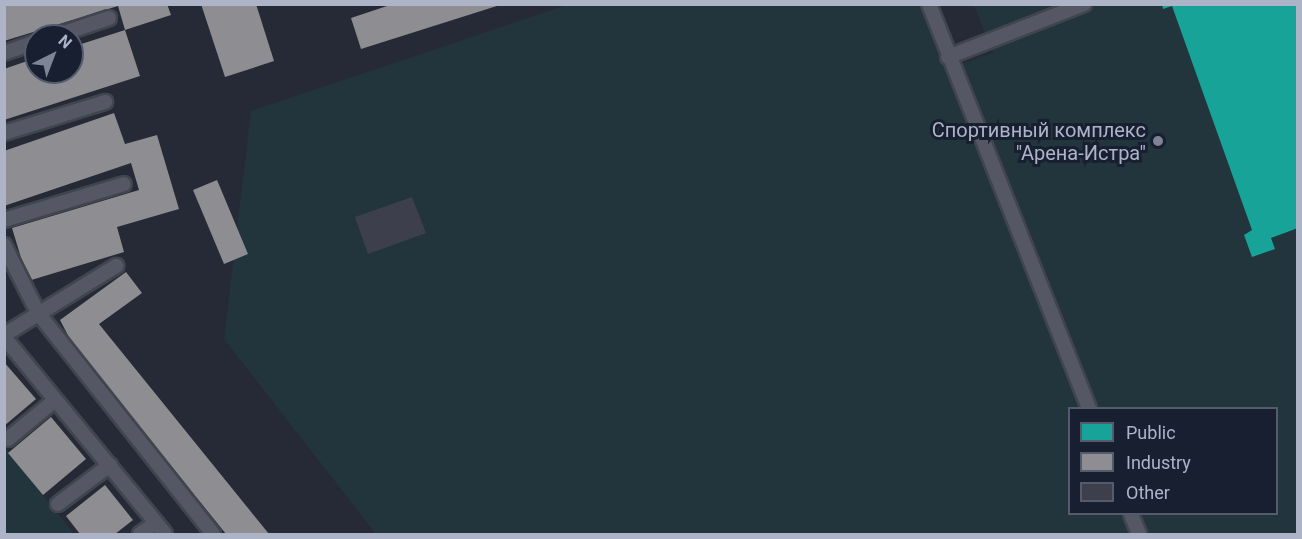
<!DOCTYPE html>
<html>
<head>
<meta charset="utf-8">
<style>
  body { margin:0 }
  #map { position:relative; width:1302px; height:539px; overflow:hidden; background:#252a36; font-family:Roboto,sans-serif }
  div>[style] { position:absolute }
  .green>* { inset:0; background:#22343c }
  .public>* { inset:0; background:#17a398 }
  .industry>* { inset:0; background:#8d8d92 }
  .building>* { inset:0; background:#3d404c }
  .roads { filter:drop-shadow(2px 0 #41454e) drop-shadow(-2px 0 #41454e) drop-shadow(0 2px #41454e) drop-shadow(0 -2px #41454e) }
  .service>* { height:14px; margin:-7px; padding:0 7px; transform-origin:7px; border-radius:7px; background:#555864 }
  .dots>* { width:16px; height:16px; translate:-50% -50%; box-sizing:border-box; border:3px solid #181f30; border-radius:50% }
  span { translate:-50% -50%; white-space:nowrap; text-align:center; line-height:1.15; -webkit-text-stroke:6px #181f30; paint-order:stroke }
  .poi-label { font-size:20px; color:#adb4c8 }
  .right { translate:-100% -50%; text-align:right }
  .frame { position:absolute; inset:0; border:6px solid #adb4c8; pointer-events:none }
  .legend { position:absolute; left:1068px; top:407px; width:210px; height:108px; box-sizing:border-box; background:#181f30; border:2px solid #545b6d; margin:0; padding:8px 10px; list-style:none; font-size:18px; color:#adb4c8 }
  .legend li { display:flex; align-items:center; gap:12px; height:30px }
  .legend b { width:30px; border:2px solid #545b6d }
  .north { position:absolute; left:24px; top:24px; width:60px; height:60px; box-sizing:border-box; background:#181f30; border:2px solid #545b6d; border-radius:50%; rotate:42deg; font-size:16px; font-weight:700; line-height:24px; text-align:center; color:#adb4c8 }
  .north::after { content:''; display:block; margin:auto; width:21px; height:27px; background:#7d8495; clip-path:polygon(50% 0,100% 100%,50% 72%,0 100%) }
</style>
</head>
<body>
<div id="map">
  <div class="green">
    <i style="clip-path:polygon(evenodd,567px 5px,932px 5px,959px 65px,993px 53px,974px 5px,1297px 5px,1297px 534px,376px 534px,224px 339px,251px 111px,567px 5px,1070px 408px,1276px 408px,1276px 514px,1070px 514px,1070px 408px)"></i>
    <i style="clip-path:polygon(5px 447px,74px 534px,5px 534px)"></i>
  </div>
  <div class="public">
    <i style="clip-path:polygon(1162px 4px,1298px 4px,1298px 228px,1271px 238px,1275px 249px,1252px 257px,1244px 235px,1252px 230px,1172px 6px,1163px 9px)"></i>
  </div>
  <div class="industry">
    <i style="clip-path:polygon(4px 4px,167px 4px,171px 15px,125px 30px,140px 76px,4px 120px,4px 69px,36px 58px,36px 72px,72px 72px,72px 47px,125px 30px,118px 6px,4px 41px)"></i>
    <i style="clip-path:polygon(201px 4px,256px 4px,274px 61px,225px 77px)"></i>
    <i style="clip-path:polygon(393px 4px,500px 4px,500px 5px,361px 49px,351px 18px)"></i>
    <i style="clip-path:polygon(114px 113px,125px 144px,157px 135px,179px 209px,117px 227px,124px 252px,28px 281px,12px 228px,139px 190px,131px 163px,4px 206px,4px 151px)"></i>
    <i style="clip-path:polygon(217px 180px,248px 254px,224px 264px,193px 190px)"></i>
    <i style="clip-path:polygon(126px 272px,142px 293px,99px 324px,269px 534px,226px 534px,73px 345px,60px 320px)"></i>
    <i style="clip-path:polygon(4px 362px,36px 399px,4px 426px)"></i>
    <i style="clip-path:polygon(51px 417px,86px 459px,43px 495px,8px 453px)"></i>
    <i style="clip-path:polygon(105px 485px,133px 520px,115px 534px,80px 534px,66px 516px)"></i>
  </div>
  <div class="building">
    <i style="clip-path:polygon(412px 197px,426px 233px,368px 254px,355px 217px)"></i>
  </div>
  <div class="roads">
    <div class="service">
      <i style="left:929px;top:4px;width:435px;rotate:68.4deg"></i>
      <i style="left:55px;top:36px;width:57px;rotate:-18.4deg"></i>
      <i style="left:4px;top:53px;width:34px;rotate:-19deg"></i>
      <i style="left:948px;top:57px;width:146px;rotate:-21.3deg"></i>
      <i style="left:4px;top:133px;width:106px;rotate:-17.1deg"></i>
      <i style="left:4px;top:220px;width:125px;rotate:-16.7deg"></i>
      <i style="left:4px;top:245px;width:76px;rotate:63.4deg"></i>
      <i style="left:38px;top:313px;width:282px;rotate:51.6deg"></i>
      <i style="left:4px;top:335px;width:132px;rotate:-31.6deg"></i>
      <i style="left:4px;top:337px;width:254px;rotate:50.7deg"></i>
      <i style="left:8px;top:439px;width:61px;rotate:-39.7deg"></i>
      <i style="left:58px;top:504px;width:65px;rotate:-36.9deg"></i>
      <i style="left:1131px;top:514px;width:22px;rotate:68deg"></i>
      <i style="left:140px;top:534px;width:19px;rotate:-36deg"></i>
    </div>
  </div>
  <div class="dots">
    <i style="left:1158px;top:141px;background:#7d8495"></i>
  </div>
  <div class="poi-label">
    <span class="right" style="left:1146px;top:142px">Спортивный комплекс<br>"Арена-Истра"</span>
  </div>
  <div class="frame"></div>
  <ul class="legend">
  <li><b style="height:16px;background:#17a398"></b>Public</li>
  <li><b style="height:16px;background:#8d8d92"></b>Industry</li>
  <li><b style="height:16px;background:#3d404c"></b>Other</li>
  </ul>
  <div class="north">N</div>
</div>
</body>
</html>
